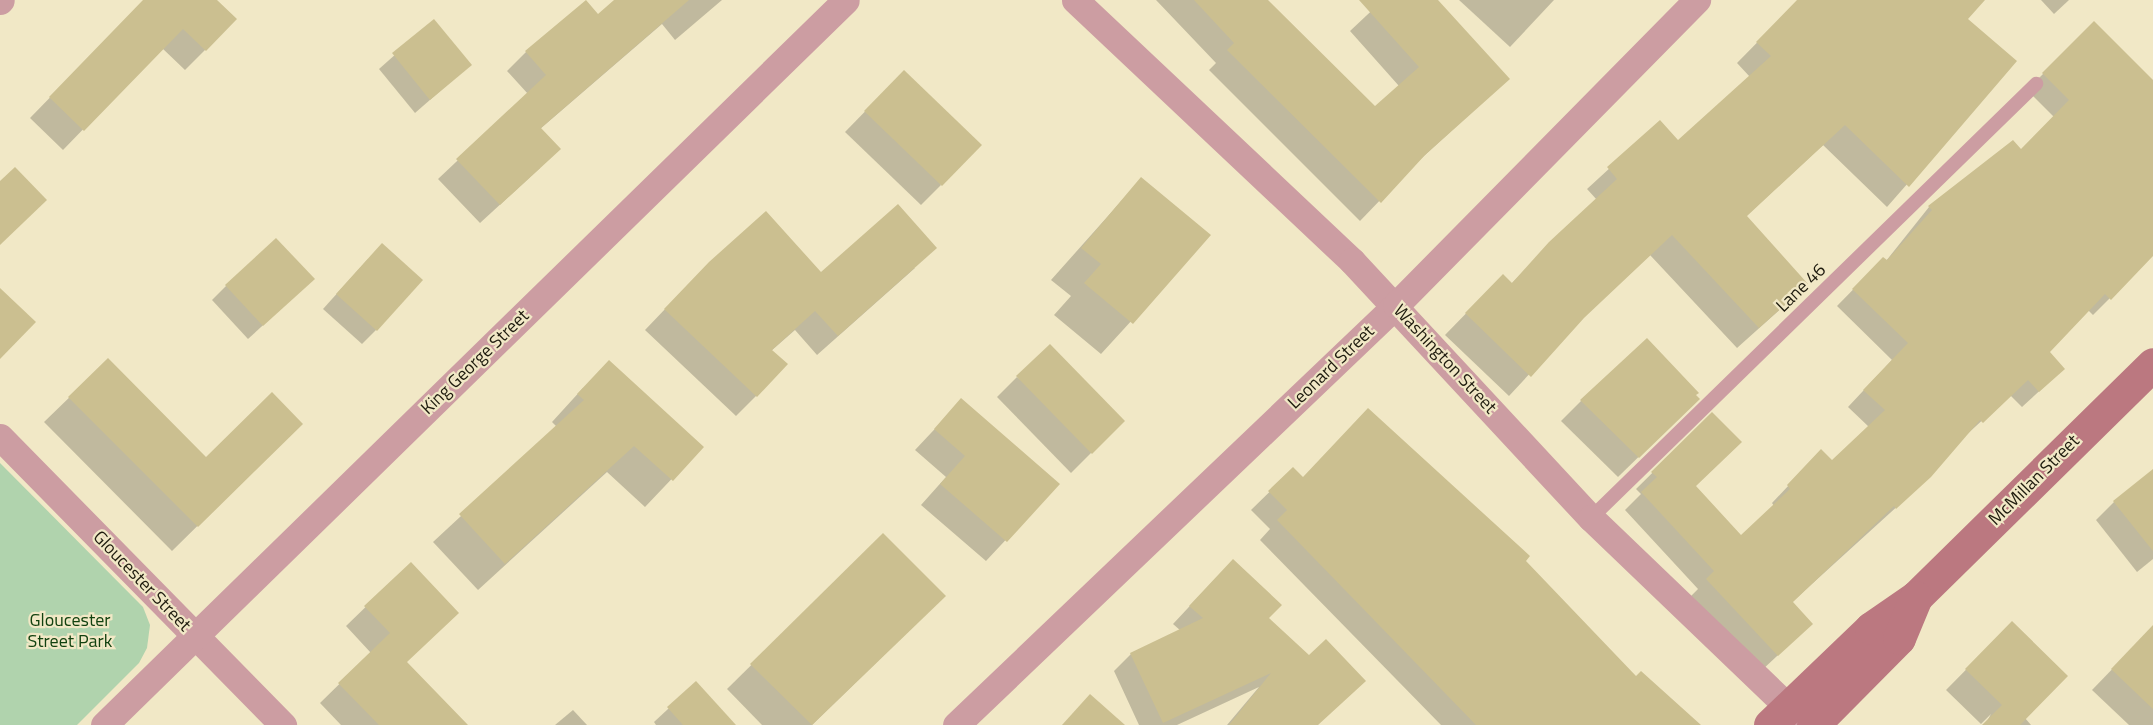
<!DOCTYPE html>
<html>
<head>
<meta charset="utf-8">
<style>
  body { margin:0 }
  #map { position:relative; width:2153px; height:725px; overflow:hidden; background:#f1e8c6; font-family:"Titillium Web",sans-serif }
  div>[style] { position:absolute }
  .green>* { inset:0; background:#b0d3ad }
  .shadow>* { inset:0; background:#0003 }
  .building>* { inset:0; background:#cbbf90 }
  .lane>* { height:14px; margin:-7px; padding:0 7px; transform-origin:7px; border-radius:7px; background:#cc9da2 }
  .street>* { height:27px; margin:-13.5px; padding:0 13.5px; transform-origin:13.5px; border-radius:13.5px; background:#cc9da2 }
  .secondary>* { height:33px; margin:-16.5px; padding:0 16.5px; transform-origin:16.5px; border-radius:16.5px; background:#bb7880 }
  span { translate:-50% -50%; white-space:nowrap; text-align:center; line-height:1.15; -webkit-text-stroke:4.5px #f1e8c6; paint-order:stroke }
  .street-label { font-size:18px; color:#1e1b0e }
  .park-label { font-size:18px; color:#11410f }
</style>
</head>
<body>
<div id="map">
  <div class="green">
    <i style="clip-path:polygon(0 463px,143px 607px,150px 625px,147px 648px,139px 663px,77px 725px,0 725px)"></i>
  </div>
  <div class="shadow">
    <i style="clip-path:polygon(145px 0,215px 0,235px 20px,185px 70px,162px 48px,63px 150px,30px 118px)"></i>
    <i style="clip-path:polygon(616px 0,722px 0,675px 40px,662px 24px,540px 129px,540px 168px,480px 223px,438px 179px,528px 94px,507px 71px,526px 52px,598px 16px)"></i>
    <i style="clip-path:polygon(1156px 0,1250px 0,1375px 108px,1399px 86px,1350px 31px,1383px 0,1436px 0,1508px 79px,1413px 166px,1360px 221px,1209px 70px,1216px 63px)"></i>
    <i style="clip-path:polygon(1459px 0,1554px 0,1510px 47px)"></i>
    <i style="clip-path:polygon(1799px 0,1983px 0,1966px 19px,2015px 61px,1887px 207px,1823px 145px,1745px 217px,1785px 305px,1737px 348px,1650px 255px,1575px 325px,1509px 396px,1445px 335px,1482px 297px,1511px 284px,1597px 200px,1587px 189px,1660px 122px,1678px 143px,1750px 77px,1737px 63px)"></i>
    <i style="clip-path:polygon(2041px 0,2069px 0,2054px 14px)"></i>
    <i style="clip-path:polygon(433px 21px,470px 65px,415px 113px,379px 69px)"></i>
    <i style="clip-path:polygon(2094px 23px,2153px 82px,2153px 255px,2093px 315px,2088px 310px,2048px 352px,2046px 385px,2022px 407px,2010px 395px,1964px 437px,1912px 493px,1791px 603px,1794px 640px,1761px 671px,1691px 596px,1698px 589px,1625px 510px,1641px 494px,1636px 489px,1712px 414px,1694px 486px,1741px 537px,1774px 506px,1772px 503px,1805px 468px,1832px 462px,1869px 427px,1848px 407px,1892px 360px,1837px 306px,1883px 259px,1886px 261px,1929px 207px,2021px 151px,2054px 117px,2027px 90px)"></i>
    <i style="clip-path:polygon(884px 92px,941px 185px,921px 205px,845px 132px)"></i>
    <i style="clip-path:polygon(1141px 179px,1209px 236px,1101px 354px,1054px 315px,1071px 296px,1051px 280px)"></i>
    <i style="clip-path:polygon(368px 259px,376px 330px,362px 344px,323px 309px)"></i>
    <i style="clip-path:polygon(915px 268px,817px 355px,795px 330px,771px 351px,756px 396px,736px 416px,645px 330px,689px 284px)"></i>
    <i style="clip-path:polygon(226px 286px,299px 292px,248px 339px,212px 300px)"></i>
    <i style="clip-path:polygon(108px 360px,206px 459px,301px 424px,172px 551px,44px 422px)"></i>
    <i style="clip-path:polygon(1017px 377px,1103px 441px,1071px 473px,997px 397px)"></i>
    <i style="clip-path:polygon(583px 388px,702px 447px,645px 507px,607px 472px,478px 590px,433px 542px,557px 427px,552px 422px)"></i>
    <i style="clip-path:polygon(1694px 395px,1698px 399px,1618px 477px,1561px 421px,1581px 401px)"></i>
    <i style="clip-path:polygon(962px 400px,1058px 484px,986px 561px,921px 505px,946px 477px,915px 450px)"></i>
    <i style="clip-path:polygon(1293px 469px,1303px 479px,1682px 725px,1441px 725px,1260px 540px,1270px 529px,1251px 510px)"></i>
    <i style="clip-path:polygon(2153px 476px,2153px 559px,2137px 572px,2096px 520px,2114px 502px)"></i>
    <i style="clip-path:polygon(883px 535px,919px 621px,812px 725px,762px 725px,727px 689px)"></i>
    <i style="clip-path:polygon(410px 564px,406px 662px,466px 725px,341px 725px,320px 703px,371px 653px,346px 626px)"></i>
    <i style="clip-path:polygon(1216px 578px,1267px 618px,1318px 725px,1227px 725px,1259px 687px,1177px 725px,1139px 725px,1114px 671px,1131px 654px,1181px 631px,1173px 624px)"></i>
    <i style="clip-path:polygon(2012px 623px,2025px 718px,2031px 725px,1985px 725px,1991px 714px,1981px 724px,1946px 690px)"></i>
    <i style="clip-path:polygon(2153px 627px,2153px 725px,2129px 725px,2092px 690px)"></i>
    <i style="clip-path:polygon(696px 683px,734px 725px,656px 725px,654px 722px)"></i>
    <i style="clip-path:polygon(573px 710px,587px 725px,555px 725px)"></i>
  </div>
  <div class="building">
    <i style="clip-path:polygon(143px 0,217px 0,237px 19px,206px 51px,183px 29px,84px 131px,49px 97px)"></i>
    <i style="clip-path:polygon(586px 0,598px 14px,614px 0,689px 0,541px 128px,561px 149px,500px 205px,456px 159px,546px 75px,525px 51px)"></i>
    <i style="clip-path:polygon(1194px 0,1268px 0,1375px 106px,1419px 67px,1359px 0,1438px 0,1510px 79px,1425px 155px,1381px 203px,1227px 50px,1234px 43px)"></i>
    <i style="clip-path:polygon(1797px 0,1985px 0,1968px 19px,2017px 61px,1909px 187px,1845px 125px,1747px 216px,1808px 284px,1759px 328px,1672px 235px,1584px 318px,1531px 377px,1465px 313px,1503px 274px,1512px 283px,1549px 242px,1617px 179px,1607px 167px,1660px 120px,1678px 140px,1771px 56px,1756px 42px)"></i>
    <i style="clip-path:polygon(434px 19px,472px 65px,430px 100px,392px 53px)"></i>
    <i style="clip-path:polygon(2094px 21px,2153px 80px,2153px 256px,2111px 300px,2105px 294px,2050px 352px,2065px 369px,2039px 392px,2028px 380px,1983px 423px,1980px 420px,1931px 477px,1896px 509px,1894px 506px,1793px 602px,1813px 624px,1778px 656px,1706px 579px,1714px 571px,1641px 492px,1657px 477px,1651px 472px,1712px 412px,1742px 442px,1696px 486px,1741px 535px,1790px 489px,1787px 485px,1821px 449px,1832px 460px,1885px 410px,1863px 390px,1908px 343px,1852px 289px,1883px 257px,1887px 260px,1932px 210px,1928px 206px,2013px 140px,2021px 149px,2069px 100px,2042px 73px)"></i>
    <i style="clip-path:polygon(904px 70px,982px 145px,942px 186px,864px 111px)"></i>
    <i style="clip-path:polygon(15px 167px,47px 200px,0 245px,0 181px)"></i>
    <i style="clip-path:polygon(1141px 177px,1211px 235px,1133px 324px,1084px 283px,1101px 264px,1081px 248px)"></i>
    <i style="clip-path:polygon(898px 204px,937px 248px,838px 336px,815px 311px,772px 350px,788px 364px,757px 397px,664px 309px,709px 262px,766px 211px,821px 272px)"></i>
    <i style="clip-path:polygon(276px 238px,315px 279px,263px 326px,225px 285px)"></i>
    <i style="clip-path:polygon(382px 243px,423px 280px,377px 331px,336px 294px)"></i>
    <i style="clip-path:polygon(0 288px,36px 322px,0 359px)"></i>
    <i style="clip-path:polygon(1647px 338px,1699px 393px,1696px 395px,1700px 399px,1639px 458px,1580px 400px)"></i>
    <i style="clip-path:polygon(1050px 344px,1125px 421px,1092px 454px,1016px 376px)"></i>
    <i style="clip-path:polygon(108px 358px,206px 457px,272px 392px,303px 424px,198px 527px,68px 397px)"></i>
    <i style="clip-path:polygon(609px 360px,704px 447px,673px 481px,634px 446px,505px 564px,459px 514px,584px 400px,577px 394px)"></i>
    <i style="clip-path:polygon(961px 398px,1060px 484px,1007px 542px,940px 484px,965px 456px,934px 429px)"></i>
    <i style="clip-path:polygon(1368px 408px,1530px 556px,1526px 561px,1636px 676px,1641px 671px,1701px 725px,1476px 725px,1277px 520px,1287px 510px,1268px 491px,1293px 467px,1303px 477px)"></i>
    <i style="clip-path:polygon(2153px 469px,2153px 551px,2113px 501px)"></i>
    <i style="clip-path:polygon(883px 533px,946px 596px,812px 725px,750px 664px)"></i>
    <i style="clip-path:polygon(1233px 559px,1282px 605px,1269px 618px,1309px 655px,1326px 639px,1366px 681px,1318px 725px,1229px 725px,1271px 673px,1163px 723px,1130px 653px,1203px 618px,1189px 606px)"></i>
    <i style="clip-path:polygon(411px 562px,459px 613px,407px 662px,468px 725px,379px 725px,338px 683px,390px 633px,364px 606px)"></i>
    <i style="clip-path:polygon(2012px 621px,2068px 676px,2020px 725px,1982px 725px,2002px 705px,1965px 669px)"></i>
    <i style="clip-path:polygon(2153px 625px,2153px 709px,2111px 669px)"></i>
    <i style="clip-path:polygon(696px 681px,736px 725px,683px 725px,667px 707px)"></i>
    <i style="clip-path:polygon(1090px 694px,1125px 725px,1062px 725px)"></i>
  </div>
  <div class="lane">
    <i style="left:1591px;top:518px;width:622px;rotate:-44.28deg"></i>
  </div>
  <div class="street">
    <i style="left:1075px;top:0;width:381px;rotate:43.3deg"></i>
    <i style="left:1352px;top:261px;width:351px;rotate:47.1deg"></i>
    <i style="left:1591px;top:518px;width:292px;rotate:43.8deg"></i>
    <i style="left:0;top:1px;width:1px;rotate:-45deg"></i>
    <i style="left:0;top:437px;width:404px;rotate:45.5deg"></i>
    <i style="left:104px;top:725px;width:1037px;rotate:-44.34deg"></i>
    <i style="left:956px;top:725px;width:608px;rotate:-43.67deg"></i>
    <i style="left:1396px;top:305px;width:429px;rotate:-45.4deg"></i>
  </div>
  <div class="secondary">
    <i style="left:1770px;top:725px;width:140px;rotate:-43.8deg"></i>
    <i style="left:1871px;top:628px;width:55px;rotate:-34.6deg"></i>
    <i style="left:1916px;top:597px;width:332px;rotate:-44.5deg"></i>
    <i style="left:1813px;top:725px;width:122px;rotate:-45.3deg"></i>
    <i style="left:1899px;top:638px;width:44px;rotate:-67.5deg"></i>
  </div>
  <div class="street-label">
    <span style="left:1801px;top:288px;rotate:-44deg">Lane 46</span>
    <span style="left:1445px;top:359px;rotate:47deg">Washington Street</span>
    <span style="left:475px;top:362px;rotate:-44deg">King George Street</span>
    <span style="left:1331px;top:367px;rotate:-44deg">Leonard Street</span>
    <span style="left:2034px;top:480px;rotate:-45deg">McMillan Street</span>
    <span style="left:142px;top:581px;rotate:46deg">Gloucester Street</span>
  </div>
  <div class="park-label">
    <span style="left:70px;top:631px">Gloucester<br>Street Park</span>
  </div>
</div>
</body>
</html>
